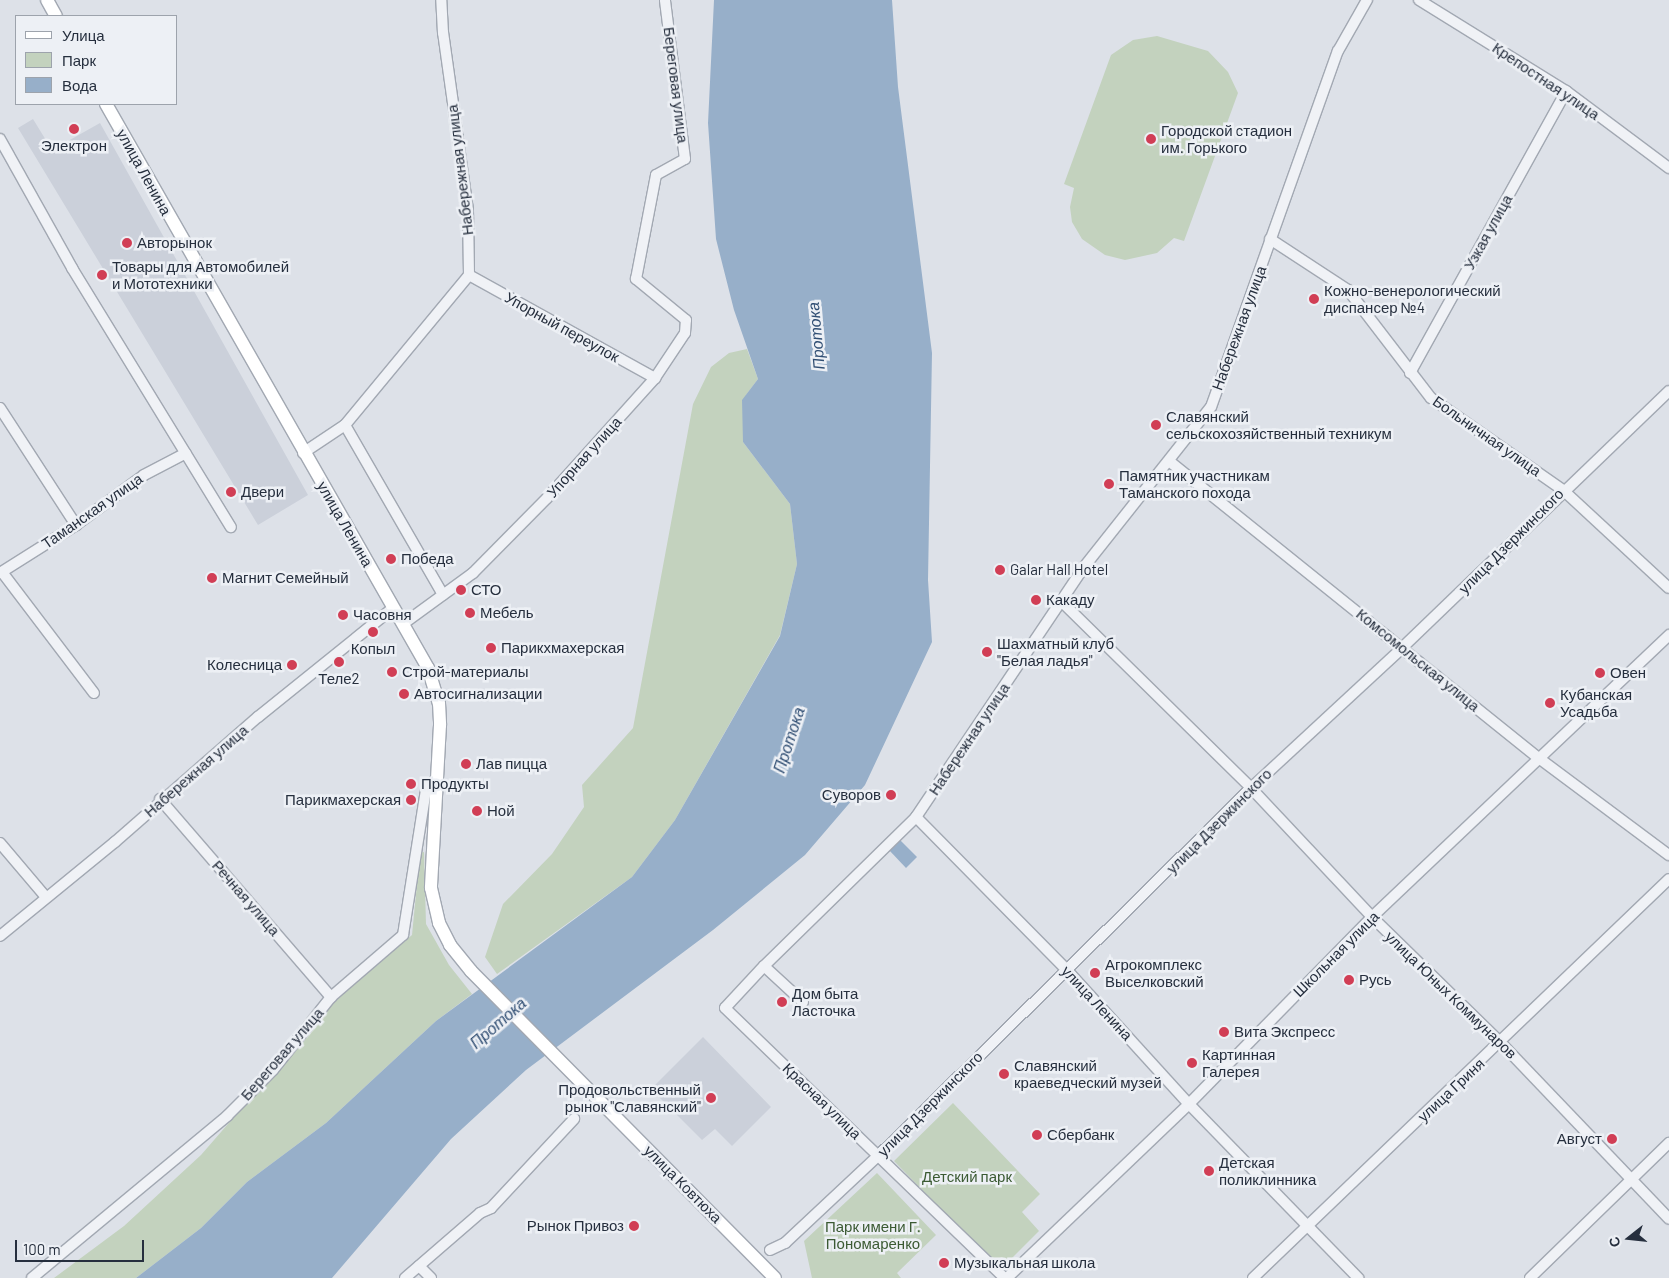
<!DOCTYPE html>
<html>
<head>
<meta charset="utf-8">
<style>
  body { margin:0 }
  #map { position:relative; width:1669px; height:1278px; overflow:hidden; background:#dde1e8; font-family:Barlow,sans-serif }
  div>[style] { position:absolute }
  .built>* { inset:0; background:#cbd0da }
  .green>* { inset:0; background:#c3d2be }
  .water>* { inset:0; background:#97afc9 }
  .roads { filter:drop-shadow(1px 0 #a2a8b2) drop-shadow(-1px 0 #a2a8b2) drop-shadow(0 1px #a2a8b2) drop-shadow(0 -1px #a2a8b2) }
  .minor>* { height:10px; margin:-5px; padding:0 5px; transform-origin:5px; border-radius:5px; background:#f0f2f6 }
  .major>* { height:12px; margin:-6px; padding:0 6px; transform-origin:6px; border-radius:6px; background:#fff }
  .dots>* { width:14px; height:14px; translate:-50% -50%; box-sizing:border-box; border:2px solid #edf0f5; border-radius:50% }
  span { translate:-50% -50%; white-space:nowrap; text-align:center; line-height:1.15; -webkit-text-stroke:5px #edf0f5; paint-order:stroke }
  .street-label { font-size:15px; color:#262f3e }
  .poi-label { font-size:15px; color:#262f3e }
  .left { translate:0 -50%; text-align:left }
  .right { translate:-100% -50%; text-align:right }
  .park-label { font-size:15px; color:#3b5a33 }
  .water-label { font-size:16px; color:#304e73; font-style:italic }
  .legend { position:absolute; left:15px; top:15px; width:162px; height:90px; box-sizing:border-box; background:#edf0f5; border:1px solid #9da3ac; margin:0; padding:6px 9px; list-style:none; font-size:15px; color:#262f3e }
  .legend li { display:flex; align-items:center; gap:10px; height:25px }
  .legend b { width:25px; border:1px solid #9da3ac }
  .north { position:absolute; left:1604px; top:1213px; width:50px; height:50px; -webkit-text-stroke:4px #edf0f5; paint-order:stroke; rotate:254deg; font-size:14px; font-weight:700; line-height:20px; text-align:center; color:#262f3e }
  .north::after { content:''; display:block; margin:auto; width:18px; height:22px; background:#262f3e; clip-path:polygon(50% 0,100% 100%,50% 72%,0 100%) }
  .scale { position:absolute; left:15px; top:1240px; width:129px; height:22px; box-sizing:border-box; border:2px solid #262f3e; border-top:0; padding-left:6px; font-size:15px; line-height:18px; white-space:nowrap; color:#262f3e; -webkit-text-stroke:4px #edf0f5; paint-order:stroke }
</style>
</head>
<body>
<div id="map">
  <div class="built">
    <i style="clip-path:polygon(33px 119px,52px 150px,100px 123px,308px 495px,258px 525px,18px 128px)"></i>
    <i style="clip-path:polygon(703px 1037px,771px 1107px,732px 1146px,715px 1129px,702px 1140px,651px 1089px)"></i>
  </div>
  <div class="green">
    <i style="clip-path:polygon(1157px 36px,1208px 51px,1228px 72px,1238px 93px,1184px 241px,1174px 238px,1157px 253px,1125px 260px,1105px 255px,1082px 239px,1072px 222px,1070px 207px,1074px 188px,1064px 184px,1111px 55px,1133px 40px)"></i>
    <i style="clip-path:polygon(747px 349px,758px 379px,746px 395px,743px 442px,790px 504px,797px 564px,780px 635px,675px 820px,632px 877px,497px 974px,485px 957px,503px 904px,552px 854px,584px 807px,582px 785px,633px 728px,693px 404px,711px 367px,729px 353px)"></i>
    <i style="clip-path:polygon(424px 852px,426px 924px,449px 965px,472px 994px,436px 1021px,326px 1123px,247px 1182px,201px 1228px,136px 1278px,54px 1278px,124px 1226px,201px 1155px,335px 1001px,412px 935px,420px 853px)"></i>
    <i style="clip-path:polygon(953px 1103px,1040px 1194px,1022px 1212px,1039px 1231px,1000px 1270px,894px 1161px)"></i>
    <i style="clip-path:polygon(877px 1173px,936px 1235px,897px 1273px,901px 1278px,812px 1278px,804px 1241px)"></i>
  </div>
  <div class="water">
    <i style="clip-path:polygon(714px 0,892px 0,898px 87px,932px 353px,928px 580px,932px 642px,865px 785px,805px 855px,713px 930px,526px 1070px,451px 1139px,332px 1278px,136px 1278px,201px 1228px,247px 1182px,326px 1123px,436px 1021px,632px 877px,675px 820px,780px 636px,797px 564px,790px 504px,743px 442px,742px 400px,758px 379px,734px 310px,716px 239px,708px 123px)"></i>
    <i style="clip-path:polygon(899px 839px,917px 857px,906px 868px,889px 850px)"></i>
  </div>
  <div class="roads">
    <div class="minor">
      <i style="left:1419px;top:0;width:173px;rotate:31.8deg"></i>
      <i style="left:1566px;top:91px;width:129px;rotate:36.8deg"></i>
      <i style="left:0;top:139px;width:148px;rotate:60.8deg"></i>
      <i style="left:72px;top:268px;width:304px;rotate:58.5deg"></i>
      <i style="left:1270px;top:239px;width:93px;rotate:33.2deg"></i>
      <i style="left:1348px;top:290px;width:136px;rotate:52.5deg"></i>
      <i style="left:1431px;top:398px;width:161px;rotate:34.9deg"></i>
      <i style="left:1563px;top:490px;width:144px;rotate:42.8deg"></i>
      <i style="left:469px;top:275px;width:213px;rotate:29deg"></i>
      <i style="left:1410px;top:373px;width:322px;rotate:-61deg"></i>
      <i style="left:0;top:408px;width:140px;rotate:57deg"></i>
      <i style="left:345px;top:425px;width:196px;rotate:60deg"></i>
      <i style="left:303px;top:453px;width:50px;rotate:-33.7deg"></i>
      <i style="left:345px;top:425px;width:195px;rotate:-50.4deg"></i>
      <i style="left:469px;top:275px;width:65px;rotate:-90.9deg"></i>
      <i style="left:468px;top:210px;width:179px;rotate:-98deg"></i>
      <i style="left:443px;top:33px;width:33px;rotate:-93deg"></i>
      <i style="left:1169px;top:461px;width:476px;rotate:38.8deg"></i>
      <i style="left:1540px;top:759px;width:161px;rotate:36.7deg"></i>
      <i style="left:2px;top:572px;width:152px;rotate:52.8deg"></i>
      <i style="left:0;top:573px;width:90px;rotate:-32.3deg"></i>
      <i style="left:76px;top:525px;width:84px;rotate:-36.3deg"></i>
      <i style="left:144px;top:475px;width:47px;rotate:-27.6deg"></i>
      <i style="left:1062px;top:602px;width:265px;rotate:44.5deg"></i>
      <i style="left:1251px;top:788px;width:177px;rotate:46.8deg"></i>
      <i style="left:1372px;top:917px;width:180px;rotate:44.3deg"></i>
      <i style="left:1501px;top:1043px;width:243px;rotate:46.3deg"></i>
      <i style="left:403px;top:624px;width:87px;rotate:-36.1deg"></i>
      <i style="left:473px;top:573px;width:105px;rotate:-45.4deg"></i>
      <i style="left:547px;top:498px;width:161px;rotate:-48deg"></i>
      <i style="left:655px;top:378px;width:54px;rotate:-56.3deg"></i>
      <i style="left:685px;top:333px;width:13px;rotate:-86deg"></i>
      <i style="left:686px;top:320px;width:65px;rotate:-140.6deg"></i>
      <i style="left:636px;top:279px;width:106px;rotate:-79.1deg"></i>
      <i style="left:656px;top:175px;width:33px;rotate:-29deg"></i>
      <i style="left:685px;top:159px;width:160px;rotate:-97.2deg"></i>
      <i style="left:160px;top:799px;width:262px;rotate:49.2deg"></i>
      <i style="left:916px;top:817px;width:214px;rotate:45.4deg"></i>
      <i style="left:1066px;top:969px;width:183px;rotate:47.7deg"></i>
      <i style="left:1189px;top:1104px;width:243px;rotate:45.8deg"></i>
      <i style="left:0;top:843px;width:70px;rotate:49.7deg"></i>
      <i style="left:0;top:936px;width:149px;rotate:-39.3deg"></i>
      <i style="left:115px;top:842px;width:190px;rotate:-41.2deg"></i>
      <i style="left:258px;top:717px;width:174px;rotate:-38.9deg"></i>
      <i style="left:764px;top:966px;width:213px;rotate:-44.4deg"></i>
      <i style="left:916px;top:817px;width:301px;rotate:-56.1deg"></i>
      <i style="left:1084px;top:567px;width:204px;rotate:-51.6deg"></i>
      <i style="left:1211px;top:407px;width:378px;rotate:-70.4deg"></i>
      <i style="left:1338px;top:51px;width:59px;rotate:-60.4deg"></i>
      <i style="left:803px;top:1002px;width:53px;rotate:-137.3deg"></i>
      <i style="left:764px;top:966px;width:57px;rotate:132.9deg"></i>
      <i style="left:725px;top:1008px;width:389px;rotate:44deg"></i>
      <i style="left:770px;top:1250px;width:17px;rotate:-25deg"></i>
      <i style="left:785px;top:1243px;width:127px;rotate:-43.1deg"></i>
      <i style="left:878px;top:1156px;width:524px;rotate:-44.61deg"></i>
      <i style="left:1251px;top:788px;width:207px;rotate:-42.8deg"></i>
      <i style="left:1403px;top:647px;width:369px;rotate:-43.9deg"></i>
      <i style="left:419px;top:1266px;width:17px;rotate:45deg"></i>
      <i style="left:32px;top:1278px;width:254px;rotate:-39.7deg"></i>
      <i style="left:227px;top:1116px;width:65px;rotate:-45deg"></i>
      <i style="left:273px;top:1070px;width:93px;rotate:-51.5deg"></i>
      <i style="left:331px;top:997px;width:95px;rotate:-40.7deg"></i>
      <i style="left:403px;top:935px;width:147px;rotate:-81deg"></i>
      <i style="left:426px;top:790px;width:18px;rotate:-49deg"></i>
      <i style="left:405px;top:1278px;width:99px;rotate:-40.9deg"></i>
      <i style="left:480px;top:1213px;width:12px;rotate:-24deg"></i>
      <i style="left:491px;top:1208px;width:122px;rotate:-47deg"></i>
      <i style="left:1007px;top:1278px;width:252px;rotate:-43.7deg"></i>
      <i style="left:1189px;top:1104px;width:262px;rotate:-45.6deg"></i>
      <i style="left:1372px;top:917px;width:410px;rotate:-43.5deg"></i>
      <i style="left:1253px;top:1278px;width:576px;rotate:-43.81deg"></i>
      <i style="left:1530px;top:1278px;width:194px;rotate:-44.2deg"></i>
    </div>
    <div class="major">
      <i style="left:47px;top:0;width:18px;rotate:61deg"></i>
      <i style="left:106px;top:104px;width:649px;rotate:60.28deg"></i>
      <i style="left:428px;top:668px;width:37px;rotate:73deg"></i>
      <i style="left:439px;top:703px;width:22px;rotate:87deg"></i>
      <i style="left:440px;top:725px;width:163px;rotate:93.2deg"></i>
      <i style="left:431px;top:888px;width:36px;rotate:77deg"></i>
      <i style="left:439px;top:923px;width:25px;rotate:63deg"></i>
      <i style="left:450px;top:945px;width:33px;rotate:51deg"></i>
      <i style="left:471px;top:971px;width:432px;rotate:45.3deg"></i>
    </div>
  </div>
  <div class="dots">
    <i style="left:74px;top:129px;background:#d13e55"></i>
    <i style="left:1151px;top:139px;background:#d13e55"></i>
    <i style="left:127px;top:243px;background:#d13e55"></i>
    <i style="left:102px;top:275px;background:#d13e55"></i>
    <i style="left:1314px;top:299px;background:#d13e55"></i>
    <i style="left:1156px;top:425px;background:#d13e55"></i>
    <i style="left:1109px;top:484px;background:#d13e55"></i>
    <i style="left:231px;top:492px;background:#d13e55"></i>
    <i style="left:391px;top:559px;background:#d13e55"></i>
    <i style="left:1000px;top:570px;background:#d13e55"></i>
    <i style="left:212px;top:578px;background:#d13e55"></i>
    <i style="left:461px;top:590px;background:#d13e55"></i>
    <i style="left:1036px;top:600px;background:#d13e55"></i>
    <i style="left:470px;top:613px;background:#d13e55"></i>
    <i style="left:343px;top:615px;background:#d13e55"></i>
    <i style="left:373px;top:632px;background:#d13e55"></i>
    <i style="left:491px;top:648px;background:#d13e55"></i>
    <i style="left:987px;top:652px;background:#d13e55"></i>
    <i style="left:339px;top:662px;background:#d13e55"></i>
    <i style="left:292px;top:665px;background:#d13e55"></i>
    <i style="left:392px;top:672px;background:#d13e55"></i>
    <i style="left:1600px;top:673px;background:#d13e55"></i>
    <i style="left:404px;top:694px;background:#d13e55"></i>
    <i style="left:1550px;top:703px;background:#d13e55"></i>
    <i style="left:466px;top:764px;background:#d13e55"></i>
    <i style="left:411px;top:784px;background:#d13e55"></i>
    <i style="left:891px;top:795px;background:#d13e55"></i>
    <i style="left:411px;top:800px;background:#d13e55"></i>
    <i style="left:477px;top:811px;background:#d13e55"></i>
    <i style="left:1095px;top:973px;background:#d13e55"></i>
    <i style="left:1349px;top:980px;background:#d13e55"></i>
    <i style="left:782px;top:1002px;background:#d13e55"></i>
    <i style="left:1224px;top:1032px;background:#d13e55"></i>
    <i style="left:1192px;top:1063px;background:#d13e55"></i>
    <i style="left:1004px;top:1074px;background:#d13e55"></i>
    <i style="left:711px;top:1098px;background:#d13e55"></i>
    <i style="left:1037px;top:1135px;background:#d13e55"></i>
    <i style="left:1612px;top:1139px;background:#d13e55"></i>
    <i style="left:1209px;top:1171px;background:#d13e55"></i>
    <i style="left:634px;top:1226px;background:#d13e55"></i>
    <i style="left:944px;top:1263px;background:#d13e55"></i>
  </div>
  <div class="street-label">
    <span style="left:1546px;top:81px;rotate:34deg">Крепостная улица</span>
    <span style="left:676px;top:85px;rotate:83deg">Береговая улица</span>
    <span style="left:460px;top:170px;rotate:-97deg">Набережная улица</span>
    <span style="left:144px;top:172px;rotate:61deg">улица Ленина</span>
    <span style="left:1488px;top:232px;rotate:-61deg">Узкая улица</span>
    <span style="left:562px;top:327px;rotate:29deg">Упорный переулок</span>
    <span style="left:1239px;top:328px;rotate:-70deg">Набережная улица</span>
    <span style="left:1487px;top:436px;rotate:35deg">Больничная улица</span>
    <span style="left:584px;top:457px;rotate:-48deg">Упорная улица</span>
    <span style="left:92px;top:511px;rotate:-35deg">Таманская улица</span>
    <span style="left:345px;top:524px;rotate:60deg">улица Ленина</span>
    <span style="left:1511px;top:541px;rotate:-45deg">улица Дзержинского</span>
    <span style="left:1418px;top:660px;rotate:39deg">Комсомольская улица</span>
    <span style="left:969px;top:739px;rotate:-56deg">Набережная улица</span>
    <span style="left:196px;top:771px;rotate:-41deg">Набережная улица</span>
    <span style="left:1219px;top:821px;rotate:-45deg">улица Дзержинского</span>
    <span style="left:246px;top:898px;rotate:49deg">Речная улица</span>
    <span style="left:1336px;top:954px;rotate:-45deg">Школьная улица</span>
    <span style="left:1451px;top:995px;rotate:44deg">улица Юных Коммунаров</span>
    <span style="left:1097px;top:1003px;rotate:47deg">улица Ленина</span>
    <span style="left:282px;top:1054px;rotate:-49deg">Береговая улица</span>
    <span style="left:1451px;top:1090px;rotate:-43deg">улица Гриня</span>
    <span style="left:822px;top:1101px;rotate:44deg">Красная улица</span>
    <span style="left:930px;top:1104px;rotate:-45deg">улица Дзержинского</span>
    <span style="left:683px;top:1184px;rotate:45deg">улица Ковтюха</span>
  </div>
  <div class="poi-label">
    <span class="left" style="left:1161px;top:139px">Городской cтадион<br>им. Горького</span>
    <span style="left:74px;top:146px">Электрон</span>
    <span class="left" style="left:137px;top:243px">Авторынок</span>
    <span class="left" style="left:112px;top:275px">Товары для Автомобилей<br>и Мототехники</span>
    <span class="left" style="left:1324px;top:299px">Кожно-венерологический<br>диспансер №4</span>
    <span class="left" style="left:1166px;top:425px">Славянский<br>сельскохозяйственный техникум</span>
    <span class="left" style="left:1119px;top:484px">Памятник участникам<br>Таманского похода</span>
    <span class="left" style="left:241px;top:492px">Двери</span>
    <span class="left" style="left:401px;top:559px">Победа</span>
    <span class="left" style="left:1010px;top:570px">Galar Hall Hotel</span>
    <span class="left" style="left:222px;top:578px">Магнит Семейный</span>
    <span class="left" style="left:471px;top:590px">СТО</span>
    <span class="left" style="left:1046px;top:600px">Какаду</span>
    <span class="left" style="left:480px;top:613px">Мебель</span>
    <span class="left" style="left:353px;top:615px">Часовня</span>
    <span class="left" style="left:997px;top:652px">Шахматный клуб<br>"Белая ладья"</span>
    <span class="left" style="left:501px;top:648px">Парикхмахерская</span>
    <span style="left:373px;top:649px">Копыл</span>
    <span class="right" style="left:282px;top:665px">Колесница</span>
    <span class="left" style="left:402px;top:672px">Строй-материалы</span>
    <span class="left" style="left:1610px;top:673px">Овен</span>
    <span style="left:339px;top:679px">Теле2</span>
    <span class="left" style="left:414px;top:694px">Автосигнализации</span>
    <span class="left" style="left:1560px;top:703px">Кубанская<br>Усадьба</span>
    <span class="left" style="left:476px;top:764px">Лав пицца</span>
    <span class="left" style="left:421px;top:784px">Продукты</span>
    <span class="right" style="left:881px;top:795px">Суворов</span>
    <span class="right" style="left:401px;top:800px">Парикмахерская</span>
    <span class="left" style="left:487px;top:811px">Ной</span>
    <span class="left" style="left:1105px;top:973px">Агрокомплекс<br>Выселковский</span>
    <span class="left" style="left:1359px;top:980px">Русь</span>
    <span class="left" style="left:792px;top:1002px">Дом быта<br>Ласточка</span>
    <span class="left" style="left:1234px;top:1032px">Вита Экспресс</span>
    <span class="left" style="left:1202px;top:1063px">Картинная<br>Галерея</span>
    <span class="left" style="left:1014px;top:1074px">Славянский<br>краеведческий музей</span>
    <span class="right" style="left:701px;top:1098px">Продовольственный<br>рынок "Славянский"</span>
    <span class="left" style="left:1047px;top:1135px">Сбербанк</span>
    <span class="right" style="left:1602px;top:1139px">Август</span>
    <span class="left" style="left:1219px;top:1171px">Детская<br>поликлинника</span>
    <span class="right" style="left:624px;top:1226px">Рынок Привоз</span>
    <span class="left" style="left:954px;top:1263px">Музыкальная школа</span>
  </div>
  <div class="park-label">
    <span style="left:967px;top:1177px">Детский парк</span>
    <span style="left:873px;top:1235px">Парк имени Г.<br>Пономаренко</span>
  </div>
  <div class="water-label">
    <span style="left:816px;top:336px;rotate:-95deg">Протока</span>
    <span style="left:789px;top:740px;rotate:-72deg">Протока</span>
    <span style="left:498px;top:1023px;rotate:-41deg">Протока</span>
  </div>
  <ul class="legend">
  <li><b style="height:6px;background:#fff"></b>Улица</li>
  <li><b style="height:14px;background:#c3d2be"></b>Парк</li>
  <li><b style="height:14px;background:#97afc9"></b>Вода</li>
  </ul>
  <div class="north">С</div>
  <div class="scale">100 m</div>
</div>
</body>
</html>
